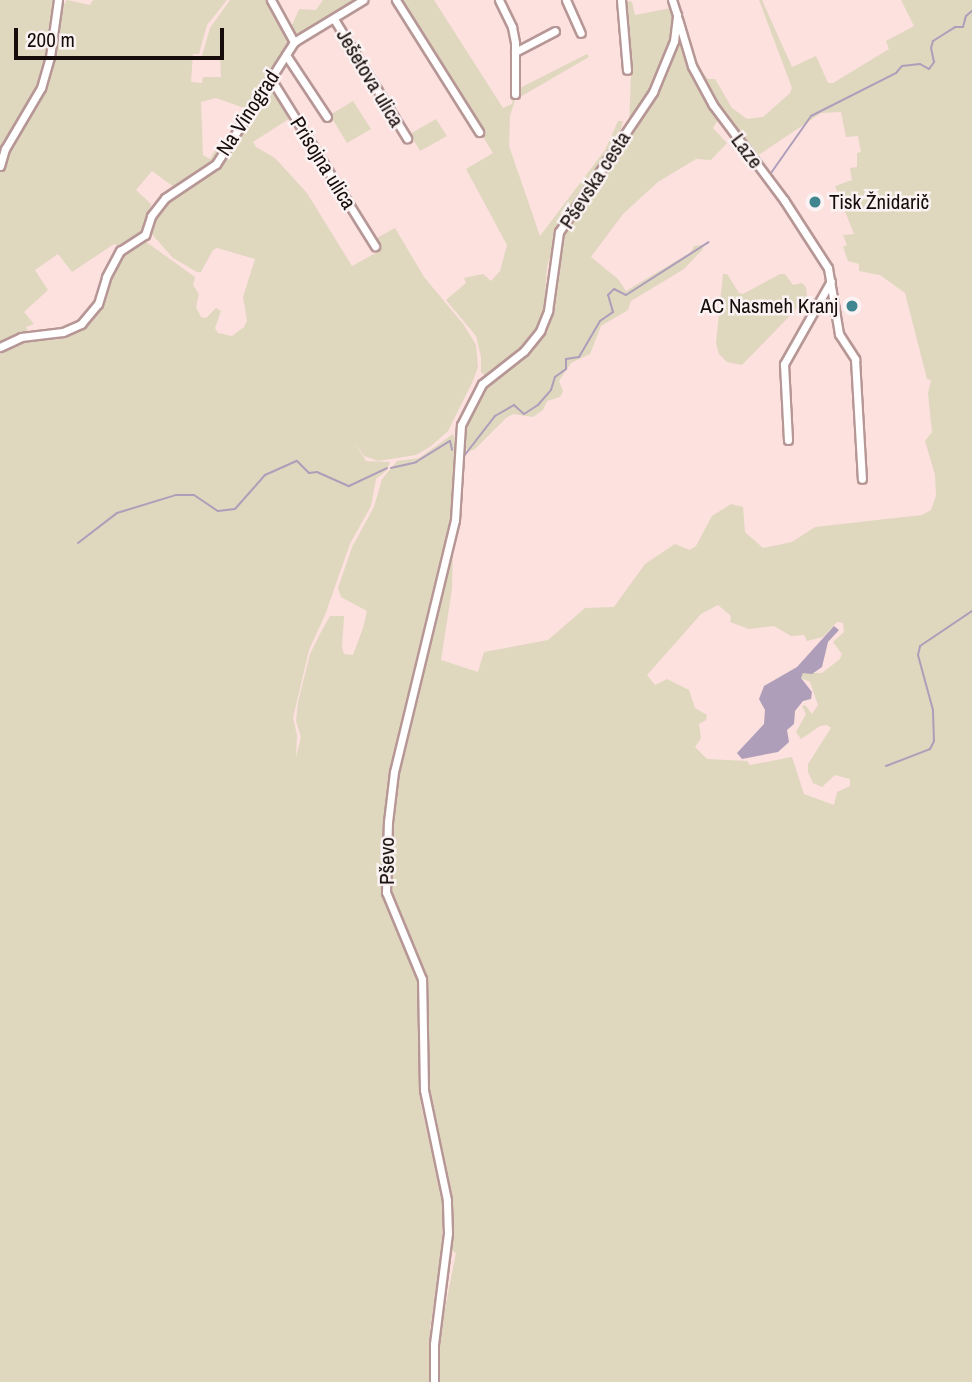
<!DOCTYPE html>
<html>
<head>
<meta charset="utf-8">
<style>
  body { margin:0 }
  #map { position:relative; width:972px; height:1382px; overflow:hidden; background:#fce1df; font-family:"Archivo Narrow",sans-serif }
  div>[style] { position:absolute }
  .green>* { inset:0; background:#e0d7bf }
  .water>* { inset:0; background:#ae9eb9 }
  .stream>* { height:2px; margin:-1px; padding:0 1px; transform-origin:1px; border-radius:1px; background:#ae9eb9 }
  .roads { filter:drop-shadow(2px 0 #b79796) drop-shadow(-2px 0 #b79796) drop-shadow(0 2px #b79796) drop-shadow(0 -2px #b79796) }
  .minor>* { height:7px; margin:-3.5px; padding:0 3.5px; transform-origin:3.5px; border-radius:3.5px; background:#fff }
  .dots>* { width:19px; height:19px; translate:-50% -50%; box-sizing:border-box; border:4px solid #fbf3f3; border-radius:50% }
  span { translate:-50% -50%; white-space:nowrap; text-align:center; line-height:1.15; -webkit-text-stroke:5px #fbf3f3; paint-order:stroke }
  .street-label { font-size:21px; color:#170c0c }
  .poi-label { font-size:21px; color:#170c0c }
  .left { translate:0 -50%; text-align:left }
  .right { translate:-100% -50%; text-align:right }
  .scale { position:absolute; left:14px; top:28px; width:210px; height:32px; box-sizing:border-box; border:4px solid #170c0c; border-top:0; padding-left:9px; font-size:21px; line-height:24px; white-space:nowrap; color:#170c0c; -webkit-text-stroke:5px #fbf3f3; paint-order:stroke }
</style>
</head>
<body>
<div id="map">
  <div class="green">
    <i style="clip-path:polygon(0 0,56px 0,59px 12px,67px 0,90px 5px,93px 0,227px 0,207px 25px,199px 54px,193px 54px,191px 82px,202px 83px,203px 77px,221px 77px,220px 57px,202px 56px,210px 28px,230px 0,268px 0,289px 43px,250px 110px,216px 98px,201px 102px,203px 155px,210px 159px,221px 140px,228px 145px,214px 163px,174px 187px,152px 171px,136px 190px,151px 204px,143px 232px,119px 246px,114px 244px,72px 272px,58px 254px,35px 270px,48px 290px,24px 312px,34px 324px,26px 327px,31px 338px,64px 335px,77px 331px,89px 320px,101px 304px,109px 278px,122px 253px,142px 239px,195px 277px,193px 285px,199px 294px,196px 307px,201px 317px,206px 318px,216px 308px,221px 311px,215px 328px,218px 333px,232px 336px,244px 327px,247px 321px,243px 297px,255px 259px,217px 248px,213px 250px,201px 272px,197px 272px,173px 258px,149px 231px,152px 220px,165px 200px,213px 169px,270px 85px,292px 117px,253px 142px,256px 147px,275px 158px,307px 193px,352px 266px,381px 250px,375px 239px,395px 228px,424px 277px,464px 325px,476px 345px,478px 367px,472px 383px,448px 431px,430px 447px,416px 455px,378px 461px,364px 456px,354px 441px,366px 461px,390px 462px,387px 470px,376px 479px,371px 506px,350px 544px,325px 615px,309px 650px,293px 718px,297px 735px,296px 757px,301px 737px,296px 721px,298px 702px,310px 654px,322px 630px,330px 616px,344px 616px,342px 647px,344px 654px,353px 655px,363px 628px,367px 611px,341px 597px,338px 588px,352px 547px,374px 507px,382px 479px,397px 461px,419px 458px,453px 434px,456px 441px,451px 522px,386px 813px,381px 868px,386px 906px,418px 979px,421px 1104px,444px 1209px,440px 1266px,430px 1328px,430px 1382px,0 1382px,0 173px,6px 152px,3px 149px,0 151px)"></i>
    <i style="clip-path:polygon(323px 0,359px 0,297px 37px,293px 36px,290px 30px,299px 9px,316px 10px)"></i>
    <i style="clip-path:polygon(399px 0,434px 0,503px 108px,512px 104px,514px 91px,587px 54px,589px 57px,515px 100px,510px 116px,509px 146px,540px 236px,605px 150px,618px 121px,623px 121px,617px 142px,558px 230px,547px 267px,544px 313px,536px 331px,520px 349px,485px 376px,481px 372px,481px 357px,476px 336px,446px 300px,466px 283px,464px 278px,483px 274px,491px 281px,500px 271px,507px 245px,466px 169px,493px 153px)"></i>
    <i style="clip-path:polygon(624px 0,632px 2px,635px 15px,671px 8px,692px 75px,718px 120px,713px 128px,727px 143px,711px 160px,696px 159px,658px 182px,623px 214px,591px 257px,618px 279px,626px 291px,691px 252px,694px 246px,702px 245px,703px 249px,684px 269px,631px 301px,628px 310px,601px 326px,590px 354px,571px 363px,559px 381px,563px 391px,560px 397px,547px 401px,543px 410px,533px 417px,513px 414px,506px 418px,475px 449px,468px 452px,464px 444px,470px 412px,484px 387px,527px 353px,542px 333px,553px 302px,557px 255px,562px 238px,629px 129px,631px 74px)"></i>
    <i style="clip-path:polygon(evenodd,759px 0,762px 0,792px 67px,816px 56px,828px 83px,833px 83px,889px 49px,886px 41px,914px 26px,901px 0,972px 0,972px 1382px,438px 1382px,441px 1329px,456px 1253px,452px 1251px,452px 1202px,431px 1104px,427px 1062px,427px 977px,395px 906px,389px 877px,398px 778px,453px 547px,452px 589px,441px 660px,478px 672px,484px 652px,548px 640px,585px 608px,614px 607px,645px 564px,675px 544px,690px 550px,696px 546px,712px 516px,731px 504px,743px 507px,745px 532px,763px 548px,792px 542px,815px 527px,922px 515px,931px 510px,936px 496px,935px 475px,925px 441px,932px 432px,928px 393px,931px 380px,927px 379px,905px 293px,880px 275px,859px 271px,859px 264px,848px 261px,843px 247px,847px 245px,843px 235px,854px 234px,835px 186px,852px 180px,850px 168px,857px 167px,857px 153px,861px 152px,858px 136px,846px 137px,841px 112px,821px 113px,757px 156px,701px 79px,697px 67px,708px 79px,715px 79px,732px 108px,747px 119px,763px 117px,790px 93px,792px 88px,759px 0,718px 605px,731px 616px,730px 622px,749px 629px,774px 626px,791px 636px,804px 635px,807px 641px,823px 637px,837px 622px,843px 623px,844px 632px,833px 642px,842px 654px,840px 659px,822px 673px,803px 673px,801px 678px,810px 682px,818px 705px,812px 714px,805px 705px,802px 706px,806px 714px,796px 732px,801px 739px,820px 726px,827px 725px,831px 728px,808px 764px,808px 772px,813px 783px,822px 787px,835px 775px,850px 779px,850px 786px,837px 792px,834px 805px,804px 794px,792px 757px,750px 765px,747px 761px,707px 759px,695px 747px,701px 738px,699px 724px,706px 720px,707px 715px,695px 708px,689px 690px,667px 679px,655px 685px,647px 675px,701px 614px,718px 605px)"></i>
    <i style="clip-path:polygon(353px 101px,371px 129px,347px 143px,330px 115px)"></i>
    <i style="clip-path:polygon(436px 119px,447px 136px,420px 151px,410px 134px)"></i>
    <i style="clip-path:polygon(723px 274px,727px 274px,739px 293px,743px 294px,780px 274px,785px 274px,793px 285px,802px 283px,806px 287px,807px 298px,742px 365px,727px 362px,719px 354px,716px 343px)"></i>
  </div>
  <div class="water">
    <i style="clip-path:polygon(834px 626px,839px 630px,828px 642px,822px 667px,812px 674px,803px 673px,801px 678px,812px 692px,811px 699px,803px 701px,795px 711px,794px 724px,787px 730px,789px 742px,778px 752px,742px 759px,737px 753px,764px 724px,765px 710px,759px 699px,764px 686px,797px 667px)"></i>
  </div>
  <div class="stream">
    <i style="left:771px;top:173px;width:70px;rotate:-54.9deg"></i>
    <i style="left:811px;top:116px;width:95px;rotate:-26.8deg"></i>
    <i style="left:896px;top:73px;width:9px;rotate:-49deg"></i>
    <i style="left:902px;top:66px;width:18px;rotate:-6deg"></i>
    <i style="left:920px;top:64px;width:10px;rotate:29deg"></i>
    <i style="left:929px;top:69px;width:9px;rotate:-54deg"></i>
    <i style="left:934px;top:62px;width:14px;rotate:-102deg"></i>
    <i style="left:931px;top:48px;width:7px;rotate:-74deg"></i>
    <i style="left:933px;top:41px;width:26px;rotate:-32deg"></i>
    <i style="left:955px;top:27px;width:8px"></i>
    <i style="left:963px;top:27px;width:11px;rotate:-75deg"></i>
    <i style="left:966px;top:16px;width:8px;rotate:-40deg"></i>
    <i style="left:464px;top:456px;width:51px;rotate:-52.2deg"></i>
    <i style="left:495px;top:416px;width:22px;rotate:-30deg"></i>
    <i style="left:514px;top:405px;width:13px;rotate:42deg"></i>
    <i style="left:524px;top:414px;width:17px;rotate:-33deg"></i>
    <i style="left:538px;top:405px;width:20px;rotate:-49deg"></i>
    <i style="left:551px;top:390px;width:14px;rotate:-73deg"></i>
    <i style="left:555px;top:377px;width:14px;rotate:-36deg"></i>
    <i style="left:566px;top:369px;width:10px;rotate:-90deg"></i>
    <i style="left:566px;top:359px;width:13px;rotate:-9deg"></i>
    <i style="left:579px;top:357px;width:42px;rotate:-59.7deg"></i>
    <i style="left:600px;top:321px;width:16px;rotate:-35deg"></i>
    <i style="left:613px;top:312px;width:18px;rotate:-106deg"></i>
    <i style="left:608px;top:295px;width:8px;rotate:-45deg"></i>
    <i style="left:614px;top:289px;width:13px;rotate:27deg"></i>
    <i style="left:626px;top:295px;width:98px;rotate:-32.6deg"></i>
    <i style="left:391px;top:468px;width:26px;rotate:-13deg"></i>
    <i style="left:416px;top:462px;width:40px;rotate:-32deg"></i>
    <i style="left:450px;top:441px;width:9px;rotate:77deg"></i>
    <i style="left:78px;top:543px;width:49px;rotate:-37.6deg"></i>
    <i style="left:117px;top:513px;width:62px;rotate:-17deg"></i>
    <i style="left:176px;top:495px;width:18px"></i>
    <i style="left:194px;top:495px;width:29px;rotate:34deg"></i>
    <i style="left:218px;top:511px;width:17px;rotate:-7deg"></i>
    <i style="left:235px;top:509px;width:45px;rotate:-48.6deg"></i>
    <i style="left:265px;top:475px;width:35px;rotate:-24deg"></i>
    <i style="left:297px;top:461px;width:17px;rotate:45deg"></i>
    <i style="left:309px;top:473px;width:8px;rotate:-7deg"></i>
    <i style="left:317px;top:472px;width:35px;rotate:24deg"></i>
    <i style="left:349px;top:486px;width:42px;rotate:-25.3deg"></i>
    <i style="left:886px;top:766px;width:47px;rotate:-21.1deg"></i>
    <i style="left:930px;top:749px;width:9px;rotate:-63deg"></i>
    <i style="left:934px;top:741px;width:31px;rotate:-92deg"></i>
    <i style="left:933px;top:710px;width:57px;rotate:-105.3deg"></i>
    <i style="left:918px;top:655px;width:9px;rotate:-77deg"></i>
    <i style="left:920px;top:646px;width:63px;rotate:-33.9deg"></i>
  </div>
  <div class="roads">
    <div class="minor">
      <i style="left:271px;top:0;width:48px;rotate:61.3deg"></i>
      <i style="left:396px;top:0;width:156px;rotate:57.8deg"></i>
      <i style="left:499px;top:0;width:30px;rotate:64deg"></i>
      <i style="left:512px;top:27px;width:16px;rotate:79deg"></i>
      <i style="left:515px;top:43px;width:51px;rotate:90deg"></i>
      <i style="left:566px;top:0;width:36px;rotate:66deg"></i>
      <i style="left:621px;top:0;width:70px;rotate:85.1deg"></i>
      <i style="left:334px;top:19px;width:140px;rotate:58.5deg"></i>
      <i style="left:678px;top:19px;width:49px;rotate:73.4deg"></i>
      <i style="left:692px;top:66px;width:44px;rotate:61.7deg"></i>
      <i style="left:713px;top:105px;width:119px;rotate:53.2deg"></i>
      <i style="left:784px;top:200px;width:81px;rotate:57.1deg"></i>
      <i style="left:828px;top:268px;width:67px;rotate:80.5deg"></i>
      <i style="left:839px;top:334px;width:30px;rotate:57deg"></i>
      <i style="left:855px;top:359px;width:120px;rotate:86.7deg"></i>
      <i style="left:515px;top:52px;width:45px;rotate:-27.7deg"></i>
      <i style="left:286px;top:55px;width:74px;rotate:56.5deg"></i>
      <i style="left:271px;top:79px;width:197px;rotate:58.1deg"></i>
      <i style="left:0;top:166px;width:18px;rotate:-74deg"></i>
      <i style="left:5px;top:149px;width:71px;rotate:-59.5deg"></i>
      <i style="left:41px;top:88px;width:32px;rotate:-74deg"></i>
      <i style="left:50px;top:57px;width:58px;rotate:-82deg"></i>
      <i style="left:0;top:347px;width:23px;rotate:-25deg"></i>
      <i style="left:21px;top:337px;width:42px;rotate:-6.8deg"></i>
      <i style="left:63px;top:332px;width:20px;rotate:-24deg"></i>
      <i style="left:81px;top:324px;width:26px;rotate:-50deg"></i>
      <i style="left:98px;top:304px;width:28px;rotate:-73deg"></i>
      <i style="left:106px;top:277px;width:30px;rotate:-62deg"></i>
      <i style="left:120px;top:251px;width:30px;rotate:-33deg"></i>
      <i style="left:145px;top:235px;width:20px;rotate:-72deg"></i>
      <i style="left:151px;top:216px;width:23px;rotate:-52deg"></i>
      <i style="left:165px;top:198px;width:61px;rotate:-33.7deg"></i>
      <i style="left:216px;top:164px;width:145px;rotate:-57.4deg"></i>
      <i style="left:294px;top:42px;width:81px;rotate:-31.3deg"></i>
      <i style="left:788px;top:440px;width:76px;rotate:-93deg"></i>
      <i style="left:784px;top:364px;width:95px;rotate:-60.5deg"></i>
      <i style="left:434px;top:1382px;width:38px;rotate:-90deg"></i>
      <i style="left:434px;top:1344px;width:112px;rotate:-82.8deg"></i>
      <i style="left:448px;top:1233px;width:33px;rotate:-92deg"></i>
      <i style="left:447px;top:1200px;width:112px;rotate:-101.8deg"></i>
      <i style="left:424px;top:1090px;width:111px;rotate:-91deg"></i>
      <i style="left:422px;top:979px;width:94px;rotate:-112.5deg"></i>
      <i style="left:386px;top:892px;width:70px;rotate:-88.4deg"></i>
      <i style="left:388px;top:822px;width:50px;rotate:-83.2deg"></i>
      <i style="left:394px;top:772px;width:259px;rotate:-76.4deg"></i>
      <i style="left:455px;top:520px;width:95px;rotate:-86.4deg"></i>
      <i style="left:461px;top:425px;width:46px;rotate:-62.9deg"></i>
      <i style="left:482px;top:384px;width:53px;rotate:-38.2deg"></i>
      <i style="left:524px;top:351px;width:26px;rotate:-51deg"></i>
      <i style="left:540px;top:331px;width:22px;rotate:-68deg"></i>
      <i style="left:548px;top:311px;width:80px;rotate:-82.1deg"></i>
      <i style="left:559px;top:232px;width:169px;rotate:-56.1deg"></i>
      <i style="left:653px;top:92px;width:55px;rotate:-67.6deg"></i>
      <i style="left:674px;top:41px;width:26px;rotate:-83deg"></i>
      <i style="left:677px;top:15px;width:16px;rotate:-108deg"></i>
    </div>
  </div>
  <div class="dots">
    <i style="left:815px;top:202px;background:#3f8690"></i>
    <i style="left:852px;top:306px;background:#3f8690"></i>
  </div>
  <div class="street-label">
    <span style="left:370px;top:78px;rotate:59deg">Ješetova ulica</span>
    <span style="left:248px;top:113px;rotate:-57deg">Na Vinograd</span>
    <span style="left:747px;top:151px;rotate:53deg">Laze</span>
    <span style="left:323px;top:163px;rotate:58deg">Prisojna ulica</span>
    <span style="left:595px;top:180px;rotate:-57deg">Pševska cesta</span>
    <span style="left:387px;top:861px;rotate:-90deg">Pševo</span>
  </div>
  <div class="poi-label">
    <span class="left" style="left:829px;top:202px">Tisk Žnidarič</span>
    <span class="right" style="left:838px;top:306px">AC Nasmeh Kranj</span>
  </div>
  <div class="scale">200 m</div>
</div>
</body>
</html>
